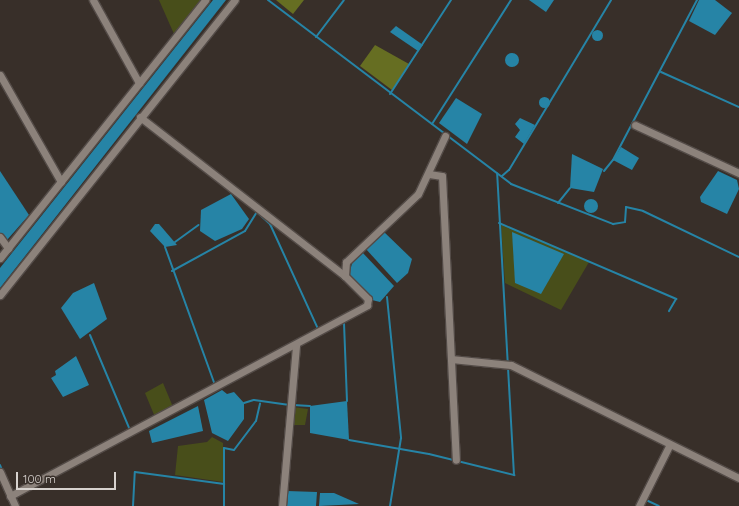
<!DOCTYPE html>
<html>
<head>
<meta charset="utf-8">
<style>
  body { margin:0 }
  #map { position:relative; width:739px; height:506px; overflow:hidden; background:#382f29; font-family:Quicksand,sans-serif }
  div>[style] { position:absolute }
  .green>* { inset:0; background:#484e1a }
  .forest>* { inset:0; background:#666e22 }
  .water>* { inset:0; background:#2684a6 }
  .round { border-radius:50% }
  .stream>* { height:2px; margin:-1px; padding:0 1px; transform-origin:1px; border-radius:1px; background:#2684a6 }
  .roads { filter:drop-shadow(1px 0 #534b47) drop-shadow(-1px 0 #534b47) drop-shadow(0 1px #534b47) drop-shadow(0 -1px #534b47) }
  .street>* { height:7px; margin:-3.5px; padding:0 3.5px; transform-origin:3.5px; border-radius:3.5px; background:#8c827b }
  span { translate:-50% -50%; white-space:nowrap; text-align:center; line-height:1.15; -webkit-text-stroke:3.5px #382f29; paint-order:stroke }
  .scale { position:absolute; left:16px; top:472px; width:100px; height:18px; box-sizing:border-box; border:2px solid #d7d2ce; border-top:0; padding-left:5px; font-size:12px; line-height:14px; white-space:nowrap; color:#d7d2ce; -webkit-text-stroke:3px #382f29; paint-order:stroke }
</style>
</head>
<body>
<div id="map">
  <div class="green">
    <i style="clip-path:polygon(159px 0,201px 0,174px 34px)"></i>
    <i style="clip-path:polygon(501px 225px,589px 262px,561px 310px,505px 283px)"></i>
    <i style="clip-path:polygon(163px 383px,173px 407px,155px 417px,145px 393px)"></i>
    <i style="clip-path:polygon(293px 407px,308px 409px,305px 425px,292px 425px)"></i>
    <i style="clip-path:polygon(212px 437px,223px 443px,223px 482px,175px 475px,178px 446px,207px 442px)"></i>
  </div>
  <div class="forest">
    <i style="clip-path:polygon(276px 0,304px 0,293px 14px)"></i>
    <i style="clip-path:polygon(375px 45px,409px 64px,392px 90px,360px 66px)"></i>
  </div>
  <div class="water">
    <i style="clip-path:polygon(213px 0,226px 0,0 288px,0 268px)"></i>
    <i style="clip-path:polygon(529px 0,554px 0,546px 12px)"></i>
    <i style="clip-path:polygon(699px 0,715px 0,732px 13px,715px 35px,689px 21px)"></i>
    <i style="clip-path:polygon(396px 26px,423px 45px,418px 51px,390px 32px)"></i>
    <i class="round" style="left:591.5px;top:29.5px;width:11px;height:11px"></i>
    <i class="round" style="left:505px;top:53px;width:14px;height:14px"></i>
    <i class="round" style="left:538.5px;top:96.5px;width:11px;height:11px"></i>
    <i style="clip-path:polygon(456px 98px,482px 114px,467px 144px,439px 123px)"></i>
    <i style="clip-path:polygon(520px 118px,535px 125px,524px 144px,515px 137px,520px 130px,515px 124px)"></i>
    <i style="clip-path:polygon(621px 147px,639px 158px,632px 170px,613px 160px)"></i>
    <i style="clip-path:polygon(572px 154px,603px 169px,594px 192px,570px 188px)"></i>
    <i style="clip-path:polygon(0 171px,29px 215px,7px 240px,0 233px)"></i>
    <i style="clip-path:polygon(718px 171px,737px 180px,739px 189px,727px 214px,701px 202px,700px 197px)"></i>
    <i style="clip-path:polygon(231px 194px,249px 219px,242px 229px,215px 241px,200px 231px,201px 210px)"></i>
    <i class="round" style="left:584px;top:199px;width:14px;height:14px"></i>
    <i style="clip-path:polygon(155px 224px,159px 224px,177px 245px,165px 247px,150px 231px)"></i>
    <i style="clip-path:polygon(383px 231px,412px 259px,408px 273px,397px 283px,365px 248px)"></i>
    <i style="clip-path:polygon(512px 232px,564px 254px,541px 294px,515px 283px)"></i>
    <i style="clip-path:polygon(362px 252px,394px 286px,380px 302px,372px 300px,349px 274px,354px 257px)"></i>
    <i style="clip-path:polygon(94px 283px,107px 319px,80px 339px,61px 308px,73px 293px)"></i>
    <i style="clip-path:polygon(76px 356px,89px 385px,63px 397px,51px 378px,56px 375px,55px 371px)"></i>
    <i style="clip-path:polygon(222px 390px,227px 394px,234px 392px,244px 403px,244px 419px,228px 441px,212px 433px,204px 400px)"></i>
    <i style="clip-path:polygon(347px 401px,349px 440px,310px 433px,310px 406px)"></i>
    <i style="clip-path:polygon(198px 406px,203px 431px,152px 443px,149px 431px)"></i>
    <i style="clip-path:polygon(287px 491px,317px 492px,316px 506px,287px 506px)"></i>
    <i style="clip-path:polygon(320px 493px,334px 493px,359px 504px,319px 506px)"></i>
  </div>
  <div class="stream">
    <i style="left:268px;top:0;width:305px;rotate:37.1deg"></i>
    <i style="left:511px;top:184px;width:110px;rotate:21.4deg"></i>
    <i style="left:613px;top:224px;width:12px;rotate:-9deg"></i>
    <i style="left:625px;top:222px;width:15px;rotate:-86deg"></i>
    <i style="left:626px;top:207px;width:17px;rotate:13deg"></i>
    <i style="left:643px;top:211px;width:106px;rotate:25.6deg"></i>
    <i style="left:316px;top:37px;width:46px;rotate:-52.9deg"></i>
    <i style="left:661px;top:72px;width:85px;rotate:24.2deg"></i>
    <i style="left:390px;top:94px;width:112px;rotate:-57deg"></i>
    <i style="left:432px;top:124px;width:147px;rotate:-57.5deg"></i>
    <i style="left:604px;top:171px;width:14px;rotate:-51deg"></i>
    <i style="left:613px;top:160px;width:181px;rotate:-62.3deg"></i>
    <i style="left:502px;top:176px;width:9px;rotate:-41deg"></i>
    <i style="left:509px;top:170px;width:198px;rotate:-59deg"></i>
    <i style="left:558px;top:203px;width:19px;rotate:-51deg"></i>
    <i style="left:499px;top:223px;width:193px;rotate:23.2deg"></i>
    <i style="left:676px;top:299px;width:14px;rotate:120deg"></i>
    <i style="left:175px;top:242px;width:29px;rotate:-36deg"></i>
    <i style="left:165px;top:247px;width:147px;rotate:70.1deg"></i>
    <i style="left:172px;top:271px;width:83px;rotate:-28.7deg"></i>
    <i style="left:245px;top:231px;width:22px;rotate:-58deg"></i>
    <i style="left:257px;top:212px;width:18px;rotate:43deg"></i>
    <i style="left:270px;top:224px;width:115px;rotate:65.4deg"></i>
    <i style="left:387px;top:297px;width:142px;rotate:84.3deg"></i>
    <i style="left:401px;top:438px;width:69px;rotate:99.2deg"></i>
    <i style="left:344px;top:323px;width:78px;rotate:87.8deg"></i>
    <i style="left:90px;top:335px;width:103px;rotate:67.2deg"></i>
    <i style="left:244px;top:403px;width:10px;rotate:-17deg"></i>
    <i style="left:254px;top:400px;width:34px;rotate:8deg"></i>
    <i style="left:293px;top:405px;width:17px;rotate:3deg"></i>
    <i style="left:349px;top:440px;width:81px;rotate:9.9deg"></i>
    <i style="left:429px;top:454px;width:88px;rotate:13.9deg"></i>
    <i style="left:514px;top:475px;width:302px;rotate:-93.2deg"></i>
    <i style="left:0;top:465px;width:5px;rotate:68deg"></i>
    <i style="left:646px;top:500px;width:14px;rotate:25deg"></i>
    <i style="left:133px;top:506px;width:34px;rotate:-87deg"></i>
    <i style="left:135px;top:472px;width:90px;rotate:7.7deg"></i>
    <i style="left:224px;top:506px;width:58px;rotate:-90deg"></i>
    <i style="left:224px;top:448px;width:10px;rotate:11deg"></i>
    <i style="left:234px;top:450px;width:36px;rotate:-53deg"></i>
    <i style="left:256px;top:421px;width:18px;rotate:-77deg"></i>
    <i style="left:643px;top:506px;width:30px;rotate:-64deg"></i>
  </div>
  <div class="roads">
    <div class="street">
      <i style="left:93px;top:0;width:95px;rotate:61deg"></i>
      <i style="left:0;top:75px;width:123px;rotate:60.3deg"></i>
      <i style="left:140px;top:117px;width:259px;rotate:37.8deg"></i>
      <i style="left:635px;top:125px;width:115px;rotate:24.8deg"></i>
      <i style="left:429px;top:174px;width:13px;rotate:9deg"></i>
      <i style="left:442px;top:176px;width:284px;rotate:87.2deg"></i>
      <i style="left:0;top:237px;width:14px;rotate:54deg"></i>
      <i style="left:0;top:258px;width:330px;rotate:-51.5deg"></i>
      <i style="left:0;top:295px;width:377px;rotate:-51.5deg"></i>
      <i style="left:451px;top:359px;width:60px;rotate:5.7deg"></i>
      <i style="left:511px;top:365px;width:254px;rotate:26.4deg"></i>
      <i style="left:0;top:472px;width:37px;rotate:66deg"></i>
      <i style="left:10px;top:496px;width:405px;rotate:-28.1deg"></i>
      <i style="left:367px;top:305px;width:6px;rotate:-81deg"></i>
      <i style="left:368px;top:299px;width:33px;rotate:-135deg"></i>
      <i style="left:345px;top:276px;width:14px;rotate:-86deg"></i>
      <i style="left:346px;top:262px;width:99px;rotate:-43.4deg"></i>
      <i style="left:418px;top:194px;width:64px;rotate:-65deg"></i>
      <i style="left:282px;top:506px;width:162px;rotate:-85deg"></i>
      <i style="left:639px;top:506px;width:69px;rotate:-63.4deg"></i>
    </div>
  </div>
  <div class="scale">100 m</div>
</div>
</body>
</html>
